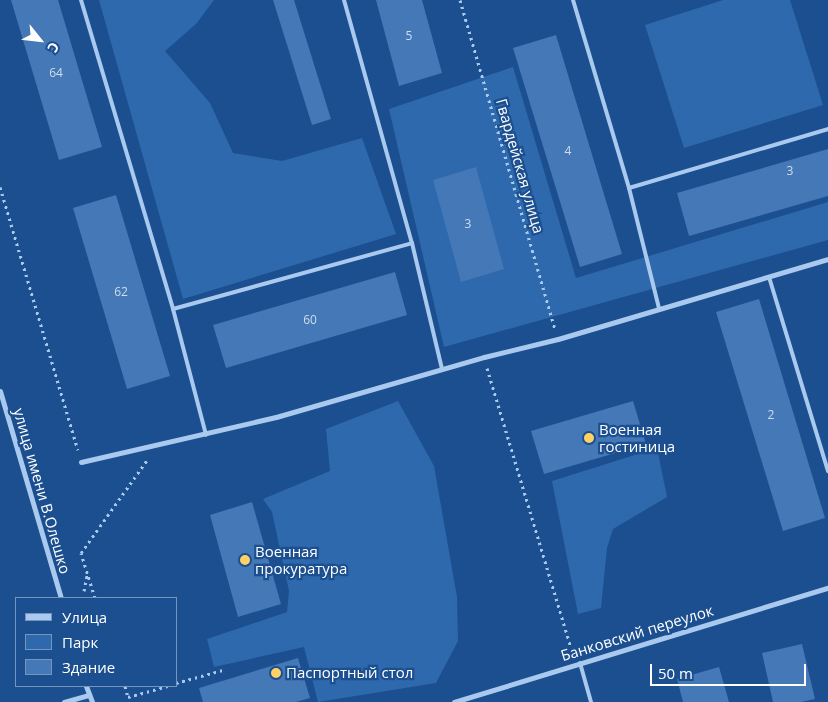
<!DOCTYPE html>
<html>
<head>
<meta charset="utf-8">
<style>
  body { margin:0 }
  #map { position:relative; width:828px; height:702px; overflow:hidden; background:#1b4f8f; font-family:"Open Sans",sans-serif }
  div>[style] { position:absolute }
  .green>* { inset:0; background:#2e69ad }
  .building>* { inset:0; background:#4478b7 }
  .path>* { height:3px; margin-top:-1.5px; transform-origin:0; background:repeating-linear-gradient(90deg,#a9c9ee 0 2.5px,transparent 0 6.5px) }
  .service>* { height:4px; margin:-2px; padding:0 2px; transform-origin:2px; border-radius:2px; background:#a9c9ee }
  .minor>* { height:5px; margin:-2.5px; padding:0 2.5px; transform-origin:2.5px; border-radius:2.5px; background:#a9c9ee }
  .dots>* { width:14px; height:14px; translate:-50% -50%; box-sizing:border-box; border:2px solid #1b4f8f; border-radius:50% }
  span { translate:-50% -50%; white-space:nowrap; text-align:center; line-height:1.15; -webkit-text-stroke:4.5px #1b4f8f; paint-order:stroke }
  .number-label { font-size:12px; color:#d0dded }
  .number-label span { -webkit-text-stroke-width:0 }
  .street-label { font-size:15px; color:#fff }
  .poi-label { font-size:15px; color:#fff }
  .left { translate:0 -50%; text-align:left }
  .legend { position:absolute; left:15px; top:597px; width:162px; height:90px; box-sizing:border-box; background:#1b4f8f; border:1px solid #7695bc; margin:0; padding:6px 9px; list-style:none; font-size:15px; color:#fff }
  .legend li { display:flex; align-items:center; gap:10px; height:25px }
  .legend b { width:25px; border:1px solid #7695bc }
  .north { position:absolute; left:15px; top:15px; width:50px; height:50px; -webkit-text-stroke:4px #1b4f8f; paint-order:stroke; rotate:119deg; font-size:14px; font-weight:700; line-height:20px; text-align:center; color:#fff }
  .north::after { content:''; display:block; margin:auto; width:18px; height:22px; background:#fff; clip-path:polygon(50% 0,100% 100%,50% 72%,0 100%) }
  .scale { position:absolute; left:650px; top:664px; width:156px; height:22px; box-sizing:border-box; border:2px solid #fff; border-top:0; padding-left:6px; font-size:15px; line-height:18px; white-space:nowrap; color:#fff; -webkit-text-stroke:4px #1b4f8f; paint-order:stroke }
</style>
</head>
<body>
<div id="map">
  <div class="green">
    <i style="clip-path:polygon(99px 0,214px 0,196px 24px,165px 51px,210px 103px,233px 153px,282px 161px,362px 138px,396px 234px,183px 299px)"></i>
    <i style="clip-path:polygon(723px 0,790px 0,823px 105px,684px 148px,645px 25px)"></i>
    <i style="clip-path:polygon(513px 67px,576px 278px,828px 202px,828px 240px,444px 347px,389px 109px)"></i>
    <i style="clip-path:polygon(398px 401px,434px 466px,457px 597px,458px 641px,436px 683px,318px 702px,304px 647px,214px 667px,207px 639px,287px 612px,289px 591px,272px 512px,263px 499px,330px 471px,326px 429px)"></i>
    <i style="clip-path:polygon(657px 448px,667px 497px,613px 529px,607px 548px,601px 608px,578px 614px,552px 481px)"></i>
  </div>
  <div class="building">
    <i style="clip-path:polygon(11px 0,58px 0,102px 147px,59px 160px)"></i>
    <i style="clip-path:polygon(273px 0,294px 0,331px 119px,312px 125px)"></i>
    <i style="clip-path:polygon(376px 0,422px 0,442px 73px,399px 86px)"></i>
    <i style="clip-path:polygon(556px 35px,622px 254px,580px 267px,513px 48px)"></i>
    <i style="clip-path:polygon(828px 149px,828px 196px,689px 236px,677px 193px)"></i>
    <i style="clip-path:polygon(476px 167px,504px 269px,461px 282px,433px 180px)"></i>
    <i style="clip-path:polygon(116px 195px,170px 376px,127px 389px,73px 208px)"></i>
    <i style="clip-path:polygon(395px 272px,407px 315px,226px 368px,213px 325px)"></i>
    <i style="clip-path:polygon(759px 299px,825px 518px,783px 531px,716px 312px)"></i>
    <i style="clip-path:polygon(633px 401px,646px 444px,544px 474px,531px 431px)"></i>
    <i style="clip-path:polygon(252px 502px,281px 604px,238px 617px,210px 515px)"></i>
    <i style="clip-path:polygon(802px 644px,815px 699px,801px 702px,773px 702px,762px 653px)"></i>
    <i style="clip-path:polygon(298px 658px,310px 698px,296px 702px,203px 702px,199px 688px)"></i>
    <i style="clip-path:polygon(719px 667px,729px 702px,683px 702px,677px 679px)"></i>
  </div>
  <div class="path">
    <i style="left:460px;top:0;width:342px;rotate:73.9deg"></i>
    <i style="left:0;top:187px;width:274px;rotate:73.5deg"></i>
    <i style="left:487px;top:368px;width:299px;rotate:73.3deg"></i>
    <i style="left:84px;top:591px;width:16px;rotate:-79deg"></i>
    <i style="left:95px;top:598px;width:47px;rotate:-107.3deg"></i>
    <i style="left:81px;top:553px;width:114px;rotate:-54.6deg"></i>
    <i style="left:176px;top:683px;width:49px;rotate:-15.5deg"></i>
    <i style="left:125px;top:686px;width:11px;rotate:75deg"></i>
    <i style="left:128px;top:697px;width:41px;rotate:-15.4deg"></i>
  </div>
  <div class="service">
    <i style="left:81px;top:0;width:322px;rotate:73.4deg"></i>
    <i style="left:173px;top:309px;width:130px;rotate:75.3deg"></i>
    <i style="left:344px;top:0;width:252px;rotate:74.4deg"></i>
    <i style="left:412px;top:243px;width:130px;rotate:76.6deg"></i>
    <i style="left:573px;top:0;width:196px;rotate:73.4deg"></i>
    <i style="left:629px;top:188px;width:124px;rotate:76deg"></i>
    <i style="left:629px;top:188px;width:208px;rotate:-16.5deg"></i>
    <i style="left:769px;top:277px;width:203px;rotate:73.1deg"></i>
    <i style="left:173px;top:309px;width:248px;rotate:-15.4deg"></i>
    <i style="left:580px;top:663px;width:41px;rotate:74.2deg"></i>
  </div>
  <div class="minor">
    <i style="left:0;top:391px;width:216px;rotate:73.6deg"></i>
    <i style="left:81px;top:462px;width:200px;rotate:-13deg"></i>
    <i style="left:276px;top:417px;width:216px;rotate:-16.1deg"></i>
    <i style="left:484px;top:357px;width:76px;rotate:-13.7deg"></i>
    <i style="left:558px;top:339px;width:282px;rotate:-16.5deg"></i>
    <i style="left:86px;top:686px;width:17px;rotate:69deg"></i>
    <i style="left:64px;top:702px;width:26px;rotate:-16deg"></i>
    <i style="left:454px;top:702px;width:391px;rotate:-17deg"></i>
  </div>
  <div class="dots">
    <i style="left:589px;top:438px;background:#ffd166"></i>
    <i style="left:245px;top:560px;background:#ffd166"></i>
    <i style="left:276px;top:673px;background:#ffd166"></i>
  </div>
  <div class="number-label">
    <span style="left:409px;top:36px">5</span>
    <span style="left:56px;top:73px">64</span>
    <span style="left:568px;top:151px">4</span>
    <span style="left:790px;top:171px">3</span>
    <span style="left:468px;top:224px">3</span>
    <span style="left:121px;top:292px">62</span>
    <span style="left:310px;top:320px">60</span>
    <span style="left:771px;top:415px">2</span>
  </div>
  <div class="street-label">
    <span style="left:520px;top:166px;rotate:74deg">Гвардейская улица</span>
    <span style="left:42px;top:491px;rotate:74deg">улица имени В.Олешко</span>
    <span style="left:637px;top:633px;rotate:-17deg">Банковский переулок</span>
  </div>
  <div class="poi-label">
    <span class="left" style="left:599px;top:438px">Военная<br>гостиница</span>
    <span class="left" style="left:255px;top:560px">Военная<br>прокуратура</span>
    <span class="left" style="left:286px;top:673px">Паспортный стол</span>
  </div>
  <ul class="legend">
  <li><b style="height:6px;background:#a9c9ee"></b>Улица</li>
  <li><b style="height:14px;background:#2e69ad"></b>Парк</li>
  <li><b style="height:14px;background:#4478b7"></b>Здание</li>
  </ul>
  <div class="north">С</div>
  <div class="scale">50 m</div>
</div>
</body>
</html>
